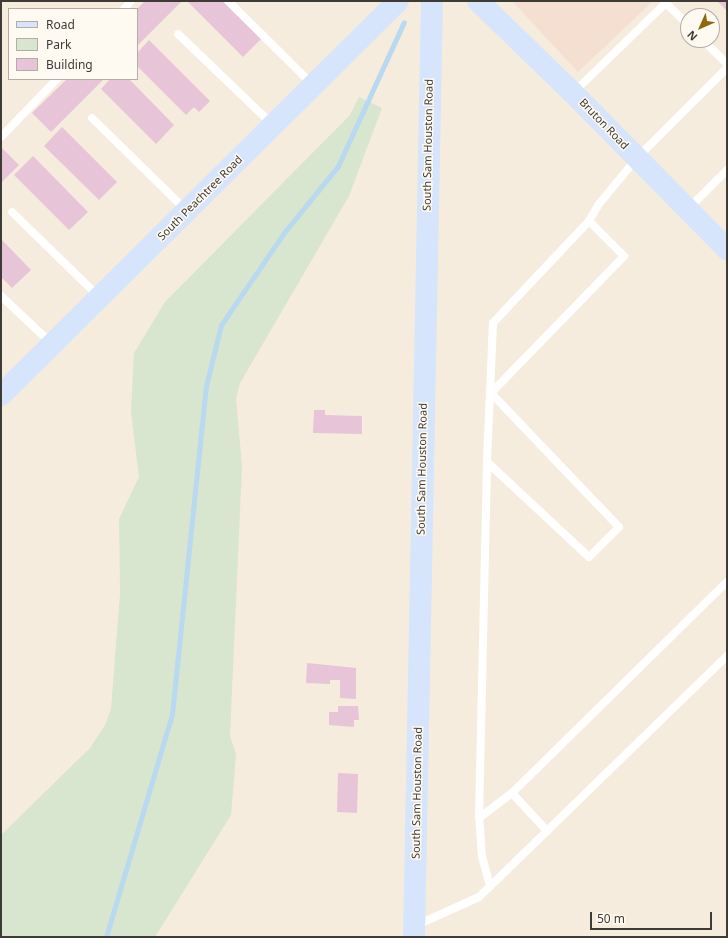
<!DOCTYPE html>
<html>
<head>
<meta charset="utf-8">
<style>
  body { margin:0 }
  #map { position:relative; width:728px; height:938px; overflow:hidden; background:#f5ecde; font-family:"Noto Sans",sans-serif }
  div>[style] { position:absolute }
  .commercial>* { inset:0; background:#f4dfd1 }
  .green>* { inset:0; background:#d8e5cf }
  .stream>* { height:5px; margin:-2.5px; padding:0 2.5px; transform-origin:2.5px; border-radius:2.5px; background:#b9d9f0 }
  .building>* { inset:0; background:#e7c4d8 }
  .lane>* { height:8px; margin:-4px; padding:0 4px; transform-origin:4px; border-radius:4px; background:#fff }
  .secondary>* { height:22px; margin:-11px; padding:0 11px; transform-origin:11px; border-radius:11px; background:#d6e5fb }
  span { translate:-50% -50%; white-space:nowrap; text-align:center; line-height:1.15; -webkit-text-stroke:3px #fffaf1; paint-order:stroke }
  .street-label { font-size:11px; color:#3e3b36 }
  .frame { position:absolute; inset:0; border:2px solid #3e3b36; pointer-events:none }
  .legend { position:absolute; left:8px; top:8px; width:130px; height:72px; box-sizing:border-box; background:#fffaf1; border:1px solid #b2aea6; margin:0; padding:5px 7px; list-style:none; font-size:12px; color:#3e3b36 }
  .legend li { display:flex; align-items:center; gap:8px; height:20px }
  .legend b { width:20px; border:1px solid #b2aea6 }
  .north { position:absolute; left:680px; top:8px; width:40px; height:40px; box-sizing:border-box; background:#fffaf1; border:1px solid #b2aea6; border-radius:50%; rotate:225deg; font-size:11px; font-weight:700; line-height:16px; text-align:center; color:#3e3b36 }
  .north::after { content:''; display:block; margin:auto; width:14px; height:18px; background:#90660e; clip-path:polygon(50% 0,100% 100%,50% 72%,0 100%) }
  .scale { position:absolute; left:590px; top:912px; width:122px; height:18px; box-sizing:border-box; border:2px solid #3e3b36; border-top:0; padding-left:5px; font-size:12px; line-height:14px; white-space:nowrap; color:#3e3b36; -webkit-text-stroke:3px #fffaf1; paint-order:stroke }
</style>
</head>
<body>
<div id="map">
  <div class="commercial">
    <i style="clip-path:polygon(512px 1px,653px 1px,578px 72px)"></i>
  </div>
  <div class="green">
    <i style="clip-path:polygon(359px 97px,382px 108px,349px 196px,240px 383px,236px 398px,242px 466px,230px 736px,236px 754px,231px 815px,155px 937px,1px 937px,1px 835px,90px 748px,105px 725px,111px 709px,120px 594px,119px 519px,139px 477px,131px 412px,134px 353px,165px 302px,350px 115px)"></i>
  </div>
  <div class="stream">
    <i style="left:106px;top:937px;width:233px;rotate:-73.5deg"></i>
    <i style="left:172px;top:714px;width:330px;rotate:-84.1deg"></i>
    <i style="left:206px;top:386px;width:63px;rotate:-76.2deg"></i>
    <i style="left:221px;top:325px;width:110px;rotate:-55.7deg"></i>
    <i style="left:283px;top:234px;width:87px;rotate:-51deg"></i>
    <i style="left:338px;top:166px;width:158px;rotate:-65.4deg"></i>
  </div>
  <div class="building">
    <i style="clip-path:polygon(145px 1px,182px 1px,138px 45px,137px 9px)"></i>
    <i style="clip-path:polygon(187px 1px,226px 1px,263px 37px,243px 57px)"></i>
    <i style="clip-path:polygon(717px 1px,727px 1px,727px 11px)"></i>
    <i style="clip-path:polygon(149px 40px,210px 101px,199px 112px,194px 107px,186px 115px,137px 66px,137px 53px)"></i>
    <i style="clip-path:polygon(67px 79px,104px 79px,51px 132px,32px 113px)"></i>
    <i style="clip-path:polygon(110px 79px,129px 79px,174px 125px,156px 144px,101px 89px)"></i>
    <i style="clip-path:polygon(62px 127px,117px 182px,99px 200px,44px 146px)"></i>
    <i style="clip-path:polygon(1px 147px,19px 165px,1px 183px)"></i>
    <i style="clip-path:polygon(33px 156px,88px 212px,69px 230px,14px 175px)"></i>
    <i style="clip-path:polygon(1px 239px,31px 270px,12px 288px,1px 277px)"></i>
    <i style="clip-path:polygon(314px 410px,325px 410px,325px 415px,362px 416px,362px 434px,313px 433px)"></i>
    <i style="clip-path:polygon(307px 663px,356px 668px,356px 699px,340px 698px,340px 680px,330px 680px,330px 684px,306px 683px)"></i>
    <i style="clip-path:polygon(338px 706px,358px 706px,359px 720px,354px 720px,354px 727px,329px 725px,329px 712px,338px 712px)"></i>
    <i style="clip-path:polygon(338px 773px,358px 774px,357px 813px,337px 812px)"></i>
  </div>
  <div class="lane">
    <i style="left:228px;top:1px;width:118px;rotate:44.7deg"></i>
    <i style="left:124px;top:9px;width:11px;rotate:-49deg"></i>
    <i style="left:178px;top:34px;width:132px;rotate:43.8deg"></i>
    <i style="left:703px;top:40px;width:34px;rotate:45deg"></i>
    <i style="left:574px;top:92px;width:128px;rotate:-44.1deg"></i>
    <i style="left:666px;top:3px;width:31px;rotate:45deg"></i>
    <i style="left:92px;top:118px;width:132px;rotate:44.4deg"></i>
    <i style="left:1px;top:137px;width:81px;rotate:-46deg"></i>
    <i style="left:688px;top:209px;width:55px;rotate:-45deg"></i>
    <i style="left:12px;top:212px;width:122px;rotate:44.3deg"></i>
    <i style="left:589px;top:221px;width:140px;rotate:133.3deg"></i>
    <i style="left:493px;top:323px;width:139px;rotate:92.5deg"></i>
    <i style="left:487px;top:462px;width:139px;rotate:43deg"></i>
    <i style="left:589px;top:557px;width:42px;rotate:-45deg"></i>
    <i style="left:619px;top:527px;width:185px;rotate:-133.7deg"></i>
    <i style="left:491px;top:393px;width:191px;rotate:-45.8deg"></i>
    <i style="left:624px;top:256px;width:49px;rotate:-135deg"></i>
    <i style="left:589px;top:221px;width:20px;rotate:-60deg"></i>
    <i style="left:599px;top:204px;width:60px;rotate:-50.4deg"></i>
    <i style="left:637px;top:158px;width:127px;rotate:-45deg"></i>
    <i style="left:1px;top:296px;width:69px;rotate:43.2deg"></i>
    <i style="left:512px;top:793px;width:52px;rotate:47.4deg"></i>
    <i style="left:479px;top:818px;width:356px;rotate:-88.7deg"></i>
    <i style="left:490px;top:886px;width:30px;rotate:-105deg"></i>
    <i style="left:482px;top:857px;width:39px;rotate:-94deg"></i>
    <i style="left:479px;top:818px;width:41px;rotate:-37.1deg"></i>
    <i style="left:512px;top:793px;width:301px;rotate:-44.5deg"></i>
    <i style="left:417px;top:925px;width:68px;rotate:-24.3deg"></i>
    <i style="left:479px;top:897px;width:346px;rotate:-44.2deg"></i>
  </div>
  <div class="secondary">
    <i style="left:478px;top:1px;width:132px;rotate:44.1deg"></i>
    <i style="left:573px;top:93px;width:219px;rotate:45.4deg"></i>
    <i style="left:1px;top:395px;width:559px;rotate:-44.78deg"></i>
    <i style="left:414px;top:937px;width:936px;rotate:-88.9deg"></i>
  </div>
  <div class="street-label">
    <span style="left:604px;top:124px;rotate:46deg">Bruton Road</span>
    <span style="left:428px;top:145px;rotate:-89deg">South Sam Houston Road</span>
    <span style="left:200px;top:198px;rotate:-45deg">South Peachtree Road</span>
    <span style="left:422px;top:469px;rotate:-89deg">South Sam Houston Road</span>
    <span style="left:417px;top:793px;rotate:-89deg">South Sam Houston Road</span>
  </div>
  <div class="frame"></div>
  <ul class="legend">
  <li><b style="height:5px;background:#d6e5fb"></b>Road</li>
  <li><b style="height:11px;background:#d8e5cf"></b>Park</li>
  <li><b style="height:11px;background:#e7c4d8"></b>Building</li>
  </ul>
  <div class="north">N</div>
  <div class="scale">50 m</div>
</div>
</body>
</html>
